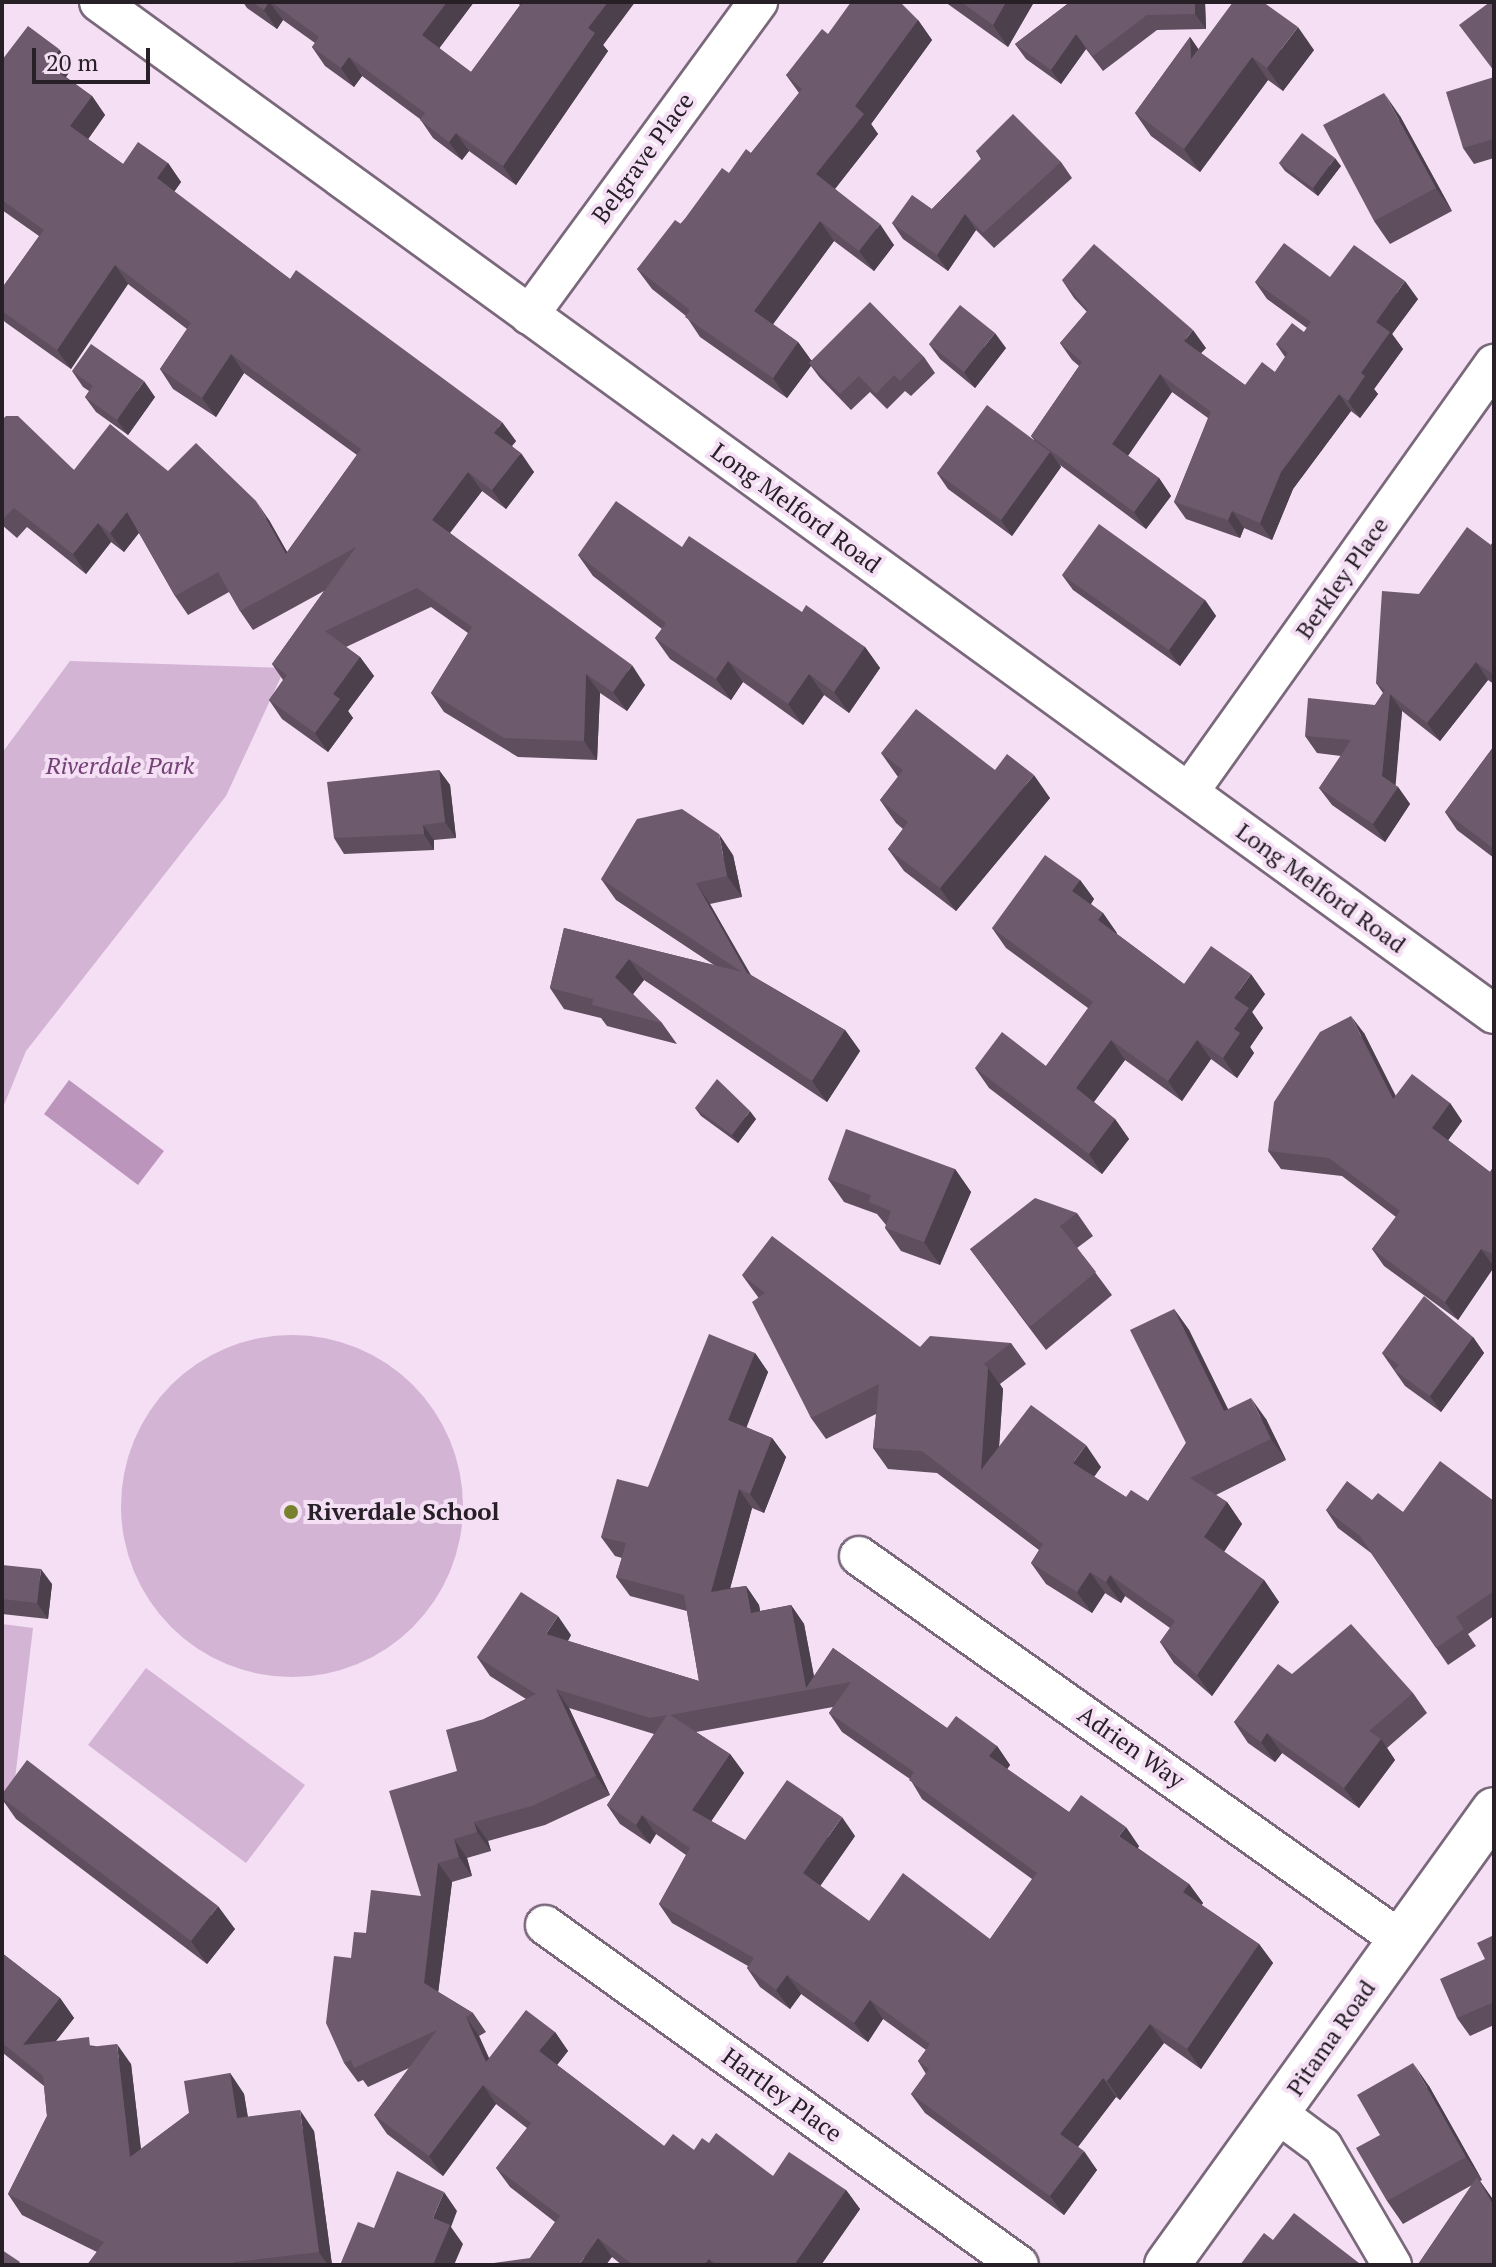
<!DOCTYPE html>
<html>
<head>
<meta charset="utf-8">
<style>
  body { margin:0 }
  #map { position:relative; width:1496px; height:2267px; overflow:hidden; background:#f4dff4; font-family:"PT Serif",serif }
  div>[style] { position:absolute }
  .green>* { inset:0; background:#d4b4d4 }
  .round { border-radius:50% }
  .water>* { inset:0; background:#bc95bc }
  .roads { filter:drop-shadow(2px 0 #7a687b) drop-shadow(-2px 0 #7a687b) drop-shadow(0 2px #7a687b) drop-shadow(0 -2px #7a687b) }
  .street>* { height:38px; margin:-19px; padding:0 19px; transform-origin:19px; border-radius:19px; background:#fff }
  .secondary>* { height:44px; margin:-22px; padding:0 22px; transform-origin:22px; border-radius:22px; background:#fff }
  .wall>* { inset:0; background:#5e4e5e }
  .shaded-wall>* { inset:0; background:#4c404c }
  .building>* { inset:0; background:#6d5b6d }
  .dots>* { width:22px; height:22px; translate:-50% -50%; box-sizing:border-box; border:4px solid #f4dff4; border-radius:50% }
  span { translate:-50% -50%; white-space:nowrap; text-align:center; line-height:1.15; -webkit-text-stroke:8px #f4dff4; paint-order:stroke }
  .street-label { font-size:24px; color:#272027 }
  .park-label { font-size:24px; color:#744276; font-style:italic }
  .poi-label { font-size:24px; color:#272027; font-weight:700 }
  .left { translate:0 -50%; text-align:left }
  .frame { position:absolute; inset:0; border:4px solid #272027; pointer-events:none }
  .scale { position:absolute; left:32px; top:48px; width:118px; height:36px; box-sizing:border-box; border:4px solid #272027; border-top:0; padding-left:10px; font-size:24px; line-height:28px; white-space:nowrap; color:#272027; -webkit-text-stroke:6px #f4dff4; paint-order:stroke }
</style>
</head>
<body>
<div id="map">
  <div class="green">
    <i style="clip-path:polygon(70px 661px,285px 668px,226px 796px,26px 1051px,2px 1110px,2px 753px)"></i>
    <i class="round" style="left:121px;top:1335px;width:342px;height:342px"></i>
    <i style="clip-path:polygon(2px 1624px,33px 1628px,12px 1804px,2px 1803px)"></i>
    <i style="clip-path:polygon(146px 1668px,305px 1785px,246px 1863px,88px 1745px)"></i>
  </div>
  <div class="water">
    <i style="clip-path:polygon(69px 1080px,164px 1151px,138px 1185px,44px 1114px)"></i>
  </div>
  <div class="roads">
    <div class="street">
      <i style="left:99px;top:2px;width:1723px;rotate:35.96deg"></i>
      <i style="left:529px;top:315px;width:388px;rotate:-53.8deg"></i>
      <i style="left:1189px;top:792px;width:526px;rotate:-54.53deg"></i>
      <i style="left:859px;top:1556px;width:664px;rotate:35.32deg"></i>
      <i style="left:545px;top:1925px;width:583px;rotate:35.65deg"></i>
      <i style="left:1277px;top:2113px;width:57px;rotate:36.5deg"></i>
      <i style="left:1323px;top:2147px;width:137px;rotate:59.7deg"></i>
    </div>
    <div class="secondary">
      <i style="left:1167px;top:2265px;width:560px;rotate:-54.3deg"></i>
    </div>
  </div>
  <div class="wall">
    <i style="clip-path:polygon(243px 2px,474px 2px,439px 48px,471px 72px,520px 5px,516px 2px,635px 2px,603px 45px,608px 51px,516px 185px,469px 151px,462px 160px,433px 138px,420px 119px,362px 76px,354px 87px,325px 66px,312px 47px,315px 43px,283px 20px,277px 29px,247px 8px)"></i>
    <i style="clip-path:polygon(945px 2px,1034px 2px,1008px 47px)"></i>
    <i style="clip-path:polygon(1070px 2px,1205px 2px,1206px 29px,1157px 30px,1103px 71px,1086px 49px,1061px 84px,1026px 59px,1015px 44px)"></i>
    <i style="clip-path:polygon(918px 20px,932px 40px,871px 124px,878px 134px,835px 189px,894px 245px,874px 271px,834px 241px,773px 324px,798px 342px,811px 360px,924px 357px,935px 373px,911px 396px,905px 391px,887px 409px,870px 392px,851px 410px,820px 378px,811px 366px,787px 398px,700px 337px,686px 316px,652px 289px,637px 269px,729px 173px,751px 153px,799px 93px,786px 75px,828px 34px)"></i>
    <i style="clip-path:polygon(1190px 37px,1198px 49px,1314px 50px,1283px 91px,1268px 80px,1200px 172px,1151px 136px,1135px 113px)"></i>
    <i style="clip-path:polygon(2px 60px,72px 68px,66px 77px,92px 96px,105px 115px,88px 139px,123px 164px,168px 163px,181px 182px,174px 192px,290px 279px,516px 441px,512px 446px,534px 472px,506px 509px,482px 491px,450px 533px,645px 685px,627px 711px,600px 693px,597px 760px,518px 757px,444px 712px,431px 693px,468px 633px,431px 607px,346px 647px,360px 657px,374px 676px,348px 711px,353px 718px,328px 752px,282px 719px,269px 700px,283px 680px,272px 664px,324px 591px,253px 630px,240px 611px,229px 592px,188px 615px,175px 596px,139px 533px,124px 552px,111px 542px,86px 574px,27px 527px,17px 538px,2px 525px,2px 420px,74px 470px,168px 471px,269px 520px,287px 552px,357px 455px,244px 373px,216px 417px,173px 389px,160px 369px,187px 329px,128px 284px,71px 369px,5px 322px,2px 318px,2px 288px,39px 236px,2px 210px)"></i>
    <i style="clip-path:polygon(1494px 77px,1494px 158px,1474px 164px,1463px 148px)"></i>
    <i style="clip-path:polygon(1400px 116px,1452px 211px,1390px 244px,1374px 221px)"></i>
    <i style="clip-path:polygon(976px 151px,1061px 162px,1072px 178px,994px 248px,976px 230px,948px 271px,903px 239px,892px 223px,932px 209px,981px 159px)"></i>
    <i style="clip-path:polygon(1279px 163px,1341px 166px,1318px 196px,1285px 171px)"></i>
    <i style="clip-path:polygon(1330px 277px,1418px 299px,1392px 334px,1403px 349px,1374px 389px,1378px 394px,1360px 418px,1351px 411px,1293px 489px,1272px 540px,1244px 528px,1240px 538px,1186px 519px,1174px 502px,1208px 418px,1172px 392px,1128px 456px,1159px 478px,1171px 496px,1146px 529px,1060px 465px,1061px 467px,1012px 536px,948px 489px,937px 473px,1034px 440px,1031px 436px,1079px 366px,1072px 360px,1060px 343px,1087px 312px,1074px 298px,1062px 280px,1206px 348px,1201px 353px,1245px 385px,1275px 372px,1285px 357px,1276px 344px,1304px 332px,1307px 328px,1267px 299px,1255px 282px)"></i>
    <i style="clip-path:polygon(929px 344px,1006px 348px,975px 388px,940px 359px)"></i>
    <i style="clip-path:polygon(72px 371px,155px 397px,128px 435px,96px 412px,85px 397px,89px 391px,83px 387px)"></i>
    <i style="clip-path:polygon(1494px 540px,1494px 684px,1488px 680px,1440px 741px,1402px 711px,1395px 785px,1398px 787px,1410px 804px,1385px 842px,1332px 805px,1319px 788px,1341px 756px,1317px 753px,1305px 736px,1375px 705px,1383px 693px,1376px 683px,1419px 594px,1491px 545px)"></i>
    <i style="clip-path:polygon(682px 547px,865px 647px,880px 668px,849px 713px,824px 695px,803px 725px,743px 682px,731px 700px,670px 659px,655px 638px,662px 629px,593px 576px,578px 555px)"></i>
    <i style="clip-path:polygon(1062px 575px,1205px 600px,1216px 616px,1180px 666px,1073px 590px)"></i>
    <i style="clip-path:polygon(1494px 746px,1494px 858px,1457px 830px,1445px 812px)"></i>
    <i style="clip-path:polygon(881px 753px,995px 770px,1050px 798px,956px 911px,904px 871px,888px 849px,903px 829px,896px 823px,880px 800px,898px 777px)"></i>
    <i style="clip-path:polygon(439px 770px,450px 785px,456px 838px,434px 840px,434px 850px,344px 854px,334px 838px)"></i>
    <i style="clip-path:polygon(733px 855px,742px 897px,710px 904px,751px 975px,845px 1030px,860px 1051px,827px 1102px,644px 980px,633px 994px,662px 1023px,677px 1044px,607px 1026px,601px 1018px,564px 1009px,550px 988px,564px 928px,714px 965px,616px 900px,601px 879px)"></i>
    <i style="clip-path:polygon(1080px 880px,1094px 899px,1091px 904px,1103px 913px,1117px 934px,1184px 984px,1265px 994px,1252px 1012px,1263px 1028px,1250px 1047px,1254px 1053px,1237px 1078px,1211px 1059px,1182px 1101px,1125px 1060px,1094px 1102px,1115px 1119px,1129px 1139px,1102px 1174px,989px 1088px,975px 1068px,1046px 1066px,1088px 1008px,1006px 948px,992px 928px)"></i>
    <i style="clip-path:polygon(1364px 1033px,1395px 1096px,1450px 1103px,1462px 1121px,1448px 1140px,1490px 1172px,1494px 1166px,1494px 1267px,1458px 1320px,1384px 1266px,1372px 1249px,1396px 1217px,1342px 1176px,1281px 1169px,1268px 1151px)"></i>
    <i style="clip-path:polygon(695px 1108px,756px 1119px,738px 1143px,701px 1116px)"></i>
    <i style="clip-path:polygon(955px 1169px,971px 1192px,940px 1265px,901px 1251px,885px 1228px,886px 1225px,877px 1214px,844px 1202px,828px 1179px)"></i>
    <i style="clip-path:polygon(1077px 1213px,1093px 1236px,1077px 1248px,1112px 1295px,1046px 1350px,970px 1249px)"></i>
    <i style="clip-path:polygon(742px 1275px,920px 1347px,1011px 1343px,1026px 1364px,1000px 1384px,1003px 1389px,999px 1446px,1101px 1467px,1094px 1477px,1126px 1497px,1148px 1501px,1186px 1443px,1174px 1309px,1189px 1330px,1228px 1409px,1266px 1419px,1286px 1460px,1216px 1495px,1227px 1502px,1242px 1524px,1224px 1552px,1264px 1580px,1279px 1602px,1212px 1696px,1174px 1663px,1160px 1642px,1170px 1628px,1125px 1596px,1121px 1603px,1105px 1593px,1092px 1613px,1046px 1584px,1031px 1563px,1039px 1550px,937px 1473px,888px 1469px,873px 1448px,876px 1414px,826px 1439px,811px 1418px,758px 1297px)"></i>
    <i style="clip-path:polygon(1473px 1337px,1484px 1353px,1441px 1412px,1405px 1386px,1382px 1353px)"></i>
    <i style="clip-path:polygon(evenodd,755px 1353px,768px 1372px,746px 1427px,772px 1438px,786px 1457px,764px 1513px,752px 1508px,730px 1588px,746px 1586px,759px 1605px,760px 1611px,791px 1605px,804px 1624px,814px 1676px,833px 1648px,947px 1728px,997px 1746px,1010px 1765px,1007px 1769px,1069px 1812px,1139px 1846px,1138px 1848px,1189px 1884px,1203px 1903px,1201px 1905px,1259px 1944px,1273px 1963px,1201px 2069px,1164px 2043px,1120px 2100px,1116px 2097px,1078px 2147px,1097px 2170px,1064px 2215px,925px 2113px,911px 2094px,926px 2074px,918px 2061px,926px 2050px,883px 2019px,868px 2042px,801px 1994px,790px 2009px,760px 1987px,747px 1968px,748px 1966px,672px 1923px,659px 1904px,686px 1855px,656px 1834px,650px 1844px,620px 1824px,607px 1805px,654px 1734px,569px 1708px,610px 1795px,545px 1825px,488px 1841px,491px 1851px,467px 1858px,472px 1876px,452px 1882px,438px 1992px,473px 2013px,486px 2032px,479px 2036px,489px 2058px,555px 2032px,568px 2051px,557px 2065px,664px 2146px,694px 2150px,709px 2143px,773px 2176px,846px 2190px,860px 2209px,821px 2265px,622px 2265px,612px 2257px,530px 2258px,555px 2222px,510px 2187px,496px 2168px,527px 2128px,496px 2104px,443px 2176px,387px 2134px,374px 2115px,409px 2068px,368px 2087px,363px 2080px,358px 2082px,344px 2063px,351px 1958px,366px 1933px,421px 1896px,457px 1771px,484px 1719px,526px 1699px,490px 1676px,477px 1657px,571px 1635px,568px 1641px,699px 1681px,687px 1611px,630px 1596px,616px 1577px,622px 1558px,615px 1556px,601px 1537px,648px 1487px,755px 1353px,833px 1707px,829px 1713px,842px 1732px,910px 1779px,922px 1799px,1032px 1879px,990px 1939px,869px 1921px,820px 1886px,855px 1836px,745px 1840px,711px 1821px,744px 1773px,730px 1754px,696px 1732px,833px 1707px)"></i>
    <i style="clip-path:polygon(1372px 1500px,1403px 1512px,1494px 1501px,1494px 1616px,1468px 1634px,1476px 1646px,1448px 1665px,1371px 1553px,1338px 1528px,1326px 1510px)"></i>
    <i style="clip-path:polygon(2px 1565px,52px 1584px,48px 1619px,2px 1614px)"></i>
    <i style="clip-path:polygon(1292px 1674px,1413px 1693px,1427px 1713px,1387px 1748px,1395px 1760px,1359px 1808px,1282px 1753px,1275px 1762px,1248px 1743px,1234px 1722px)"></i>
    <i style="clip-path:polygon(2px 1794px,235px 1929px,207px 1964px,16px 1819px,2px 1799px)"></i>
    <i style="clip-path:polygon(1494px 1935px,1494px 2025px,1470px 2036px,1457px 2018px,1485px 1959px)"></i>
    <i style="clip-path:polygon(2px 1953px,60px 1998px,74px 2018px,56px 2041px,95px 2046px,131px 2064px,141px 2149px,189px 2113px,230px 2073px,244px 2094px,248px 2117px,314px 2131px,332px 2265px,87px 2265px,97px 2252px,22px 2215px,8px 2194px,47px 2116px,44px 2086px,3px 2053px,2px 2054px)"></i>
    <i style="clip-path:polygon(1429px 2086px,1482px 2180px,1480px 2181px,1494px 2201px,1494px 2265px,1421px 2265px,1419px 2263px,1472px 2185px,1403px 2224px,1387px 2201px,1380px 2135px)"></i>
  </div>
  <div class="shaded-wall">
    <i style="clip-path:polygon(269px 2px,283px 20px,277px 29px,264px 10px)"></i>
    <i style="clip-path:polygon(447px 2px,474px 2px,435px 54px,422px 35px)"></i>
    <i style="clip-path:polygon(608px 2px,635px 2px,603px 45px,608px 51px,516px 185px,503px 166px,588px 28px)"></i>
    <i style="clip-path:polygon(1006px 2px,1034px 2px,1008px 47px,993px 25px)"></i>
    <i style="clip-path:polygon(1195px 2px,1205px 2px,1206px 29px,1195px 14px)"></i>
    <i style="clip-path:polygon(918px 20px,932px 40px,871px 124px,878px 134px,830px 195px,816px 174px,855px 106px)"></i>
    <i style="clip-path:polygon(1298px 27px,1314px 50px,1283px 91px,1267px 68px)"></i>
    <i style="clip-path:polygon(1076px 34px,1086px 49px,1061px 84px,1051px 70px)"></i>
    <i style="clip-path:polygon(1190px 37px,1206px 60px,1191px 59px)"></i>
    <i style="clip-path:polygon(59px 49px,72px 68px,61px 84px,48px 65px)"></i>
    <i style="clip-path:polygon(349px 57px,362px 76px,354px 87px,341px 68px)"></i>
    <i style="clip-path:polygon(1252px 57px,1268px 80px,1200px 172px,1184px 149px)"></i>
    <i style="clip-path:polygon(1384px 93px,1400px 116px,1452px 211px,1436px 188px)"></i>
    <i style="clip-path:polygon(92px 96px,105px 115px,84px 145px,70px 126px)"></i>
    <i style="clip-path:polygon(456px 133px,469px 151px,462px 160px,449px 142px)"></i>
    <i style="clip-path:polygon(1335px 158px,1341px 166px,1318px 196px,1313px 188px)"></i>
    <i style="clip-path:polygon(168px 163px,181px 182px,170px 197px,157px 178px)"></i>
    <i style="clip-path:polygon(965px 214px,976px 230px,948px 271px,937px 255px)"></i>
    <i style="clip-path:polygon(820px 221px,834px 241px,768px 331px,754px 311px)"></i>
    <i style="clip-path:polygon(880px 224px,894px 245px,874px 271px,859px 251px)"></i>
    <i style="clip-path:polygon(115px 265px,128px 284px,71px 369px,57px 350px)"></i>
    <i style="clip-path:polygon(1405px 281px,1418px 299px,1392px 334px,1403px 349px,1374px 389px,1378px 394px,1360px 418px,1348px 401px,1361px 373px,1376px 322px)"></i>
    <i style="clip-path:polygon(1193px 330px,1206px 348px,1196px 358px,1184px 341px)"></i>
    <i style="clip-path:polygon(995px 333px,1006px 348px,975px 388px,964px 372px)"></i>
    <i style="clip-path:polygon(798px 342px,813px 363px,787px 398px,773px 378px)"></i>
    <i style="clip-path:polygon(231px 354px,244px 373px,216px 417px,202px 398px)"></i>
    <i style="clip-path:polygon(1160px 374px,1172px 392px,1124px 461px,1112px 444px)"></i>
    <i style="clip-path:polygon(144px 381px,155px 397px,128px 435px,117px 420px)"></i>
    <i style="clip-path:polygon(1339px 394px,1351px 411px,1293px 489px,1272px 540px,1260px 523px,1281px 472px)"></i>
    <i style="clip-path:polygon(502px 422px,516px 441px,507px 452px,494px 433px)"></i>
    <i style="clip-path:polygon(1050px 452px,1061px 467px,1012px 536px,1001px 520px)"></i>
    <i style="clip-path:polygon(521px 453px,534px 472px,506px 509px,492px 490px)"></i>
    <i style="clip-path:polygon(468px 472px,482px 491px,445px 539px,432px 520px)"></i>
    <i style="clip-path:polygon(1159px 478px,1171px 496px,1146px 529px,1134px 512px)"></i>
    <i style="clip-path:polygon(256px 501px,269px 520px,299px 573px,286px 554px)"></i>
    <i style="clip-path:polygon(1232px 511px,1244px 528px,1240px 538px,1228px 520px)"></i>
    <i style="clip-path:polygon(127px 512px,140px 531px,124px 552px,110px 533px)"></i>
    <i style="clip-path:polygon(98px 523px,111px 542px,86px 574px,73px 554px)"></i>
    <i style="clip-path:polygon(1205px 600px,1216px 616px,1180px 666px,1169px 650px)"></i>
    <i style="clip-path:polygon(865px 647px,880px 668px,849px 713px,834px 692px)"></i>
    <i style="clip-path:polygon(360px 657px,374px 676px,348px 711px,353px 718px,328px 752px,315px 733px,333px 694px)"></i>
    <i style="clip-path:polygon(728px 661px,743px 682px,731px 700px,716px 679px)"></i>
    <i style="clip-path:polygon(1476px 662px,1488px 680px,1440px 741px,1427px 723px)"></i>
    <i style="clip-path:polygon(632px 665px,645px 685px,627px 711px,613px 692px)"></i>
    <i style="clip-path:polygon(586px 674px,600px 693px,597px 760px,584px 741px)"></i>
    <i style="clip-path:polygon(809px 674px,824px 695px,803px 725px,788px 704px)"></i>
    <i style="clip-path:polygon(1390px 694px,1402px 711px,1395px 792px,1398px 787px,1410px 804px,1385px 842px,1373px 824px,1382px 776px)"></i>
    <i style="clip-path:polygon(439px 770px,450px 785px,456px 838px,445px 822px)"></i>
    <i style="clip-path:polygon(1034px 775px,1050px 798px,956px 911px,940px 888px)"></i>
    <i style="clip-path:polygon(423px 825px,434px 840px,434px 850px,424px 834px)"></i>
    <i style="clip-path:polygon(719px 834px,733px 855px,742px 897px,727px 876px)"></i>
    <i style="clip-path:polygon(1080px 880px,1094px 899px,1086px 911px,1072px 891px)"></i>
    <i style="clip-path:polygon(696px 883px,710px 904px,761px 994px,747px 973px)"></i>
    <i style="clip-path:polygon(1103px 913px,1117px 933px,1112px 940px,1098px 920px)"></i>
    <i style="clip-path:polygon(629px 959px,644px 980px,629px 999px,615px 977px)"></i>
    <i style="clip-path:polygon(1251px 974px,1265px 994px,1252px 1012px,1263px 1028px,1250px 1047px,1254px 1053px,1237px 1078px,1223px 1058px,1234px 1029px,1234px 998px)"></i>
    <i style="clip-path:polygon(1351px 1016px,1364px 1033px,1406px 1116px,1393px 1099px)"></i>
    <i style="clip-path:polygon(845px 1030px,860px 1051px,827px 1102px,812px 1081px)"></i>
    <i style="clip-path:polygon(1111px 1040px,1125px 1060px,1089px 1108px,1076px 1088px)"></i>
    <i style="clip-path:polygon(1197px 1040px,1211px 1059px,1182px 1101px,1168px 1081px)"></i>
    <i style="clip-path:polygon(1450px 1103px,1462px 1121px,1444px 1146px,1432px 1128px)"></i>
    <i style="clip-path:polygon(750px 1111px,756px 1119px,738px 1143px,732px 1135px)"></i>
    <i style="clip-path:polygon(1115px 1119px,1129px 1139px,1102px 1174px,1089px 1154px)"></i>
    <i style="clip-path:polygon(955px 1169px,971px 1192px,940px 1265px,924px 1242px)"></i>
    <i style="clip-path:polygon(1481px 1249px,1494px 1267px,1458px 1320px,1445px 1302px)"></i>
    <i style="clip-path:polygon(1174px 1309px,1189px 1330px,1239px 1432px,1224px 1411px)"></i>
    <i style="clip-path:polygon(1473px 1337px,1484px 1353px,1441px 1412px,1430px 1396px)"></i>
    <i style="clip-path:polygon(755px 1353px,768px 1372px,742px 1439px,728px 1420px)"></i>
    <i style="clip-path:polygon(988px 1368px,1003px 1389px,996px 1492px,981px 1470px)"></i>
    <i style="clip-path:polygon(1251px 1398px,1266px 1419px,1286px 1460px,1271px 1439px)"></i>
    <i style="clip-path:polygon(772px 1438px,786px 1457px,764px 1513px,750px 1494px)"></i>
    <i style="clip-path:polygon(1086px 1445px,1101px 1467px,1088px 1485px,1073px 1463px)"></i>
    <i style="clip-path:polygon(739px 1489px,752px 1508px,724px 1611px,711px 1592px)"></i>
    <i style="clip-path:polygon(1227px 1502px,1242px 1524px,1219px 1559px,1204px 1537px)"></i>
    <i style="clip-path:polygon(41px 1569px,52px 1584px,48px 1619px,37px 1603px)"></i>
    <i style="clip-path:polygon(1090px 1572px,1105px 1593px,1092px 1613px,1077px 1592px)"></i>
    <i style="clip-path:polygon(1110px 1575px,1125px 1596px,1121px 1603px,1106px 1582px)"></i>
    <i style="clip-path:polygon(1264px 1580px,1279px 1602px,1212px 1696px,1197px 1675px)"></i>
    <i style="clip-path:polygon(746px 1586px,759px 1605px,764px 1632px,751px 1613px)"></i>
    <i style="clip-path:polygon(791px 1605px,804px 1624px,816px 1688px,806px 1688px)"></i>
    <i style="clip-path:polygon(558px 1616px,571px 1635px,560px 1654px,546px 1634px)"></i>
    <i style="clip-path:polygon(556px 1689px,569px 1708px,610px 1795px,596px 1776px)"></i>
    <i style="clip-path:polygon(1267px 1733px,1282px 1753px,1275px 1762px,1261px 1742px)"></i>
    <i style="clip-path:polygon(1381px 1739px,1395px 1760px,1359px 1808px,1344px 1788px)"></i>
    <i style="clip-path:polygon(997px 1746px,1010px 1765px,1003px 1775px,989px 1756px)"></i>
    <i style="clip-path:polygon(730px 1754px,744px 1773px,706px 1829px,692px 1810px)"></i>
    <i style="clip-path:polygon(642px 1815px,656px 1834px,650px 1844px,636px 1825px)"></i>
    <i style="clip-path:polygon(842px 1817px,855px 1836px,816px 1892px,803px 1873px)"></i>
    <i style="clip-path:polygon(474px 1822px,488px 1841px,491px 1851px,477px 1832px)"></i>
    <i style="clip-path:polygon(1126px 1827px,1139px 1846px,1133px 1855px,1119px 1836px)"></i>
    <i style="clip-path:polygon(454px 1839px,467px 1858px,472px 1876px,459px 1857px)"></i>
    <i style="clip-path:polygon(438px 1863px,452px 1882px,437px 2002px,424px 1983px)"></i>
    <i style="clip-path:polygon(1189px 1884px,1203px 1903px,1197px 1911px,1183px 1892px)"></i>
    <i style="clip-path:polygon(218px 1906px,235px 1929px,207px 1964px,191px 1941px)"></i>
    <i style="clip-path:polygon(1259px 1944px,1273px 1963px,1201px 2069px,1187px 2049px)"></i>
    <i style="clip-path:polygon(787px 1975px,801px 1994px,790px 2009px,776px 1990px)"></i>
    <i style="clip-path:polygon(60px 1998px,74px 2018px,37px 2065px,23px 2045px)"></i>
    <i style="clip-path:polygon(870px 2000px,883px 2019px,868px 2042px,854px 2023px)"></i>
    <i style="clip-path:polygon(466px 2017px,479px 2036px,499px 2081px,486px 2062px)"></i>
    <i style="clip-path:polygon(1150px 2024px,1164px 2043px,1120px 2100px,1107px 2081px)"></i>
    <i style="clip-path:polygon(555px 2032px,568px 2051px,553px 2070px,539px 2051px)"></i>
    <i style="clip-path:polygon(117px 2044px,131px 2064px,144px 2177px,130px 2157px)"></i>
    <i style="clip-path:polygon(1413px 2063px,1429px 2086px,1482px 2180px,1466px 2157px)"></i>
    <i style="clip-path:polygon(230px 2073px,244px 2094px,251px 2138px,237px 2118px)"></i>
    <i style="clip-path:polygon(1103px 2078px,1116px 2097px,1073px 2153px,1060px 2134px)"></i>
    <i style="clip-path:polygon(483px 2085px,496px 2104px,443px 2176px,429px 2156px)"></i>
    <i style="clip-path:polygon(300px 2110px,314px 2131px,332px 2265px,328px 2265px,319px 2252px)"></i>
    <i style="clip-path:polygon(1084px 2151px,1097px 2170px,1064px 2215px,1050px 2196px)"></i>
    <i style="clip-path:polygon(1477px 2177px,1494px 2201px,1494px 2206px)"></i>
    <i style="clip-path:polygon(846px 2190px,860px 2209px,821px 2265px,794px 2265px)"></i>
    <i style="clip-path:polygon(444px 2192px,457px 2211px,451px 2227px,463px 2244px,454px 2265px,433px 2265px,433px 2218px)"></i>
    <i style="clip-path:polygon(598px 2238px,612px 2257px,606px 2265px,579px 2265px)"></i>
    <i style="clip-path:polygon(709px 2259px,713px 2265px,704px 2265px)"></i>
  </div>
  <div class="building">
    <i style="clip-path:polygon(252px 2px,269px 2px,264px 10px)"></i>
    <i style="clip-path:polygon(271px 2px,447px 2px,422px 35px,471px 72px,523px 2px,608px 2px,588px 28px,595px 33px,503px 166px,456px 133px,449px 142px,420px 120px,425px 113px,349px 57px,341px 68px,312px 47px,319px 37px)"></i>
    <i style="clip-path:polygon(851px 2px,900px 2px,918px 20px,855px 106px,864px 114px,816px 174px,880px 224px,859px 251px,820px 221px,754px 311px,798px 342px,773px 378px,685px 317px,690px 310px,637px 269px,675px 220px,681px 224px,722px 168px,729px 173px,746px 149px,751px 153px,802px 89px,786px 75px,822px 29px,828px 34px)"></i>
    <i style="clip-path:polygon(961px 2px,1006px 2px,993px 25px)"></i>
    <i style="clip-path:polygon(1070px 2px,1195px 2px,1195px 14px,1147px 15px,1093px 56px,1076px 34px,1051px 70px,1015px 44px)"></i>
    <i style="clip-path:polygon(1233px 2px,1263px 2px,1298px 27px,1267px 68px,1252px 57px,1184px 149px,1135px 113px,1190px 37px,1191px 59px)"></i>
    <i style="clip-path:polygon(1490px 2px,1494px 2px,1494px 71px,1459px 25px)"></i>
    <i style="clip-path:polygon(28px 26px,59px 49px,48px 65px,92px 96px,70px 126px,123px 164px,138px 142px,168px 163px,157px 178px,290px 279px,296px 270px,502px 422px,494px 433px,521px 453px,492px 490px,468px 472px,432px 520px,632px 665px,613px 692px,586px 674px,584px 741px,504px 738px,431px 693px,472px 627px,417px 588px,325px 631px,360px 657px,333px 694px,340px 699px,315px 733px,269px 700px,287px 675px,272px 664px,356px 547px,240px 611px,218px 572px,175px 596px,127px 512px,110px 533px,98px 523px,73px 554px,14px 508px,3px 519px,2px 518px,2px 420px,6px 416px,18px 416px,74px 470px,110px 424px,168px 471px,196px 443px,256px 501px,286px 554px,361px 449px,231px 354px,202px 398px,160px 369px,191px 323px,115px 265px,57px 350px,2px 311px,2px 288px,44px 230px,2px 200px,2px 60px)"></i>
    <i style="clip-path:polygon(1494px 77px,1494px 139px,1463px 148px,1446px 92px)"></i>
    <i style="clip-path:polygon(1384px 93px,1436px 188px,1374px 221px,1323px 125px)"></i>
    <i style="clip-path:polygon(1013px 114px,1061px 162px,983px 233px,965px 214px,937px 255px,892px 223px,912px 195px,932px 209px,982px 158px,976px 151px)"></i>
    <i style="clip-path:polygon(1302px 133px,1335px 158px,1313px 188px,1279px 163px)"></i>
    <i style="clip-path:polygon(1284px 243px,1330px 277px,1354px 245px,1405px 281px,1376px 322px,1390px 332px,1361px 373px,1365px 376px,1348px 401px,1339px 394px,1281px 472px,1260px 523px,1232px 511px,1228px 520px,1174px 502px,1211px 412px,1160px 374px,1112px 444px,1159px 478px,1134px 512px,1031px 436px,1082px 362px,1060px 343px,1088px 310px,1062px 280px,1094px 244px,1193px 330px,1184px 341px,1245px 385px,1262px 362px,1275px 372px,1288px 353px,1276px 344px,1292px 323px,1304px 332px,1311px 322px,1255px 282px)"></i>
    <i style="clip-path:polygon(870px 302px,924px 357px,900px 381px,894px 375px,876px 394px,859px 376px,840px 394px,809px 363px)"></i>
    <i style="clip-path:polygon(960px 305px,995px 333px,964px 372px,929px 344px)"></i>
    <i style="clip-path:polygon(91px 344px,144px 381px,117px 420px,85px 397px,93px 386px,72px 371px)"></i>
    <i style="clip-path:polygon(987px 405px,1050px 452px,1001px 520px,937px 473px)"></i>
    <i style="clip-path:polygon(616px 501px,682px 547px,689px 536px,802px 612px,806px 605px,865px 647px,834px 692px,809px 674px,788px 704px,728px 661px,716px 679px,655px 638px,666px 623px,578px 555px)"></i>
    <i style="clip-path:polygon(1099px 524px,1205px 600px,1169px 650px,1062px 575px)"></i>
    <i style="clip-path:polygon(1467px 527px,1491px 545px,1494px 540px,1494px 675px,1476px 662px,1427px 723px,1390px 694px,1382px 776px,1398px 787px,1373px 824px,1319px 788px,1351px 740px,1305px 736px,1308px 698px,1375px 705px,1385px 690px,1376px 683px,1382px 591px,1419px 594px)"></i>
    <i style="clip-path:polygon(916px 709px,995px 770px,1007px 754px,1034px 775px,940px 888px,888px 849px,908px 822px,880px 800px,903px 770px,881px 753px)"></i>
    <i style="clip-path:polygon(1494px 746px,1494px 849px,1445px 812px)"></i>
    <i style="clip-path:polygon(439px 770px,445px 822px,423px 825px,424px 834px,334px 838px,327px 782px)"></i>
    <i style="clip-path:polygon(682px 809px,719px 834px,727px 876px,696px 883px,747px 973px,845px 1030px,812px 1081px,629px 959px,615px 977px,662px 1023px,592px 1005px,593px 999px,550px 988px,564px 928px,742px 972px,601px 879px,637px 819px)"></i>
    <i style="clip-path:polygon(1045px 855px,1080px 880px,1072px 891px,1103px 913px,1098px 920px,1184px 984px,1211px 946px,1251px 974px,1234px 998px,1249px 1008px,1234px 1029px,1240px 1033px,1223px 1058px,1197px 1040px,1168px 1081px,1111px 1040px,1076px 1088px,1115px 1119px,1089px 1154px,975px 1068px,1002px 1032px,1046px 1066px,1093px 1002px,992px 928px)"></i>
    <i style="clip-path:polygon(1351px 1016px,1393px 1099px,1412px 1074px,1450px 1103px,1432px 1128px,1490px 1172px,1494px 1166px,1494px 1252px,1493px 1254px,1481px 1249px,1445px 1302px,1372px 1249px,1400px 1211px,1329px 1158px,1268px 1151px,1274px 1102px,1320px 1032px)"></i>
    <i style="clip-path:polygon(717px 1079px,750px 1111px,732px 1135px,695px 1108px)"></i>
    <i style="clip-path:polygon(846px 1129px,955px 1169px,924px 1242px,885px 1228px,891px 1211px,869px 1202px,871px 1195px,828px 1179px)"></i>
    <i style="clip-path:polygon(1035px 1198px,1077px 1213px,1060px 1226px,1096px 1272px,1030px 1327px,970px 1249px)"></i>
    <i style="clip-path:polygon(772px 1236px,920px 1347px,930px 1336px,1011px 1343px,984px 1364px,988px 1368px,981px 1470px,1031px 1405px,1086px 1445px,1073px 1463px,1126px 1497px,1131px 1490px,1148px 1501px,1186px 1443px,1130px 1330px,1174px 1309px,1224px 1411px,1251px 1398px,1271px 1439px,1190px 1478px,1227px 1502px,1204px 1537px,1264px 1580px,1197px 1675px,1160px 1642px,1175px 1621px,1110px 1575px,1106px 1582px,1090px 1572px,1077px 1592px,1031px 1563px,1043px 1544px,922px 1451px,873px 1448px,879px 1384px,811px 1418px,752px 1302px,765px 1293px,742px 1275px)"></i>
    <i style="clip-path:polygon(1424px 1296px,1473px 1337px,1430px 1396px,1394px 1370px,1399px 1365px,1382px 1353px)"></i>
    <i style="clip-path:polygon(evenodd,709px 1334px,755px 1353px,728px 1420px,772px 1438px,750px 1494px,739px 1489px,711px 1592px,746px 1586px,751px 1613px,791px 1605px,806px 1688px,833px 1648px,947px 1728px,956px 1716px,997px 1746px,989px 1756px,1069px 1812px,1081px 1795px,1126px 1827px,1119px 1836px,1189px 1884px,1183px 1892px,1259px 1944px,1187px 2049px,1150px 2024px,1107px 2081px,1103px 2078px,1060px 2134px,1084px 2151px,1050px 2196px,911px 2094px,929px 2069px,918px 2061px,930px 2044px,870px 2000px,854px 2023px,787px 1975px,776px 1990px,747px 1968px,754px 1958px,659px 1904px,690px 1848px,642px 1815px,636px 1825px,607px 1805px,667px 1715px,650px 1718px,556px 1689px,596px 1776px,532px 1806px,474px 1822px,477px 1832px,454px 1839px,459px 1857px,438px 1863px,424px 1983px,473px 2013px,466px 2017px,486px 2062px,526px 2010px,555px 2032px,539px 2051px,664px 2146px,673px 2134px,694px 2150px,702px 2138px,709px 2143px,716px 2133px,773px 2176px,789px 2152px,846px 2190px,794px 2265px,718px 2265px,709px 2259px,704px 2265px,633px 2265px,598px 2238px,579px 2265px,479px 2265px,530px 2258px,560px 2216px,496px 2168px,531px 2123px,483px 2085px,429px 2156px,374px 2115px,437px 2030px,354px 2068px,351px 2060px,344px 2063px,326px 2023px,334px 1956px,351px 1958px,354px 1932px,366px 1933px,371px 1890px,421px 1896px,389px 1791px,457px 1771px,446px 1730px,484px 1719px,536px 1694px,477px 1657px,521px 1592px,558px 1616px,546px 1634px,699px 1681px,684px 1595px,616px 1577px,626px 1543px,601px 1537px,617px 1479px,648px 1487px,709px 1334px,851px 1682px,829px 1713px,914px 1772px,909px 1780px,1037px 1873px,990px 1939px,903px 1873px,869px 1921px,803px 1873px,842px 1817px,787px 1780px,745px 1840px,692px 1810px,730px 1754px,670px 1715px,851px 1682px)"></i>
    <i style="clip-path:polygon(1440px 1461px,1494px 1501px,1494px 1591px,1456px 1617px,1464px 1629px,1436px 1648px,1360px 1536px,1326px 1510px,1347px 1481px,1372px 1500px,1378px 1493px,1403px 1512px)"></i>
    <i style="clip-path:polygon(2px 1565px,41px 1569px,37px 1603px,2px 1599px)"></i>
    <i style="clip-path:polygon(1351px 1624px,1413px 1693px,1369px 1731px,1381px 1739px,1344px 1788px,1267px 1733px,1261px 1742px,1234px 1722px,1278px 1664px,1292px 1674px)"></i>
    <i style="clip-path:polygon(27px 1760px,218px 1906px,191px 1941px,2px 1798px,2px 1794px)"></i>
    <i style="clip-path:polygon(1494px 1935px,1494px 2002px,1457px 2018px,1440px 1979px,1485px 1959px,1477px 1943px)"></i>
    <i style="clip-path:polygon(2px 1953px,60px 1998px,23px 2045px,89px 2037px,90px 2047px,117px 2044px,130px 2157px,189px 2113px,184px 2081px,230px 2073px,237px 2118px,300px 2110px,319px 2252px,234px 2262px,234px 2265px,87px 2265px,104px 2242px,8px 2194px,47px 2116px,43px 2076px,2px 2043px)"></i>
    <i style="clip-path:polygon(1413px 2063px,1466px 2157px,1387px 2201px,1356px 2148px,1380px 2135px,1357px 2095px)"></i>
    <i style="clip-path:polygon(397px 2171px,444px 2192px,433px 2218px,450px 2225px,433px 2265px,340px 2265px,358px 2222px,374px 2228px)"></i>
    <i style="clip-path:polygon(1477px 2177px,1494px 2206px,1494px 2265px,1423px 2265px,1419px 2263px)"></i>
    <i style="clip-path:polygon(1294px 2213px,1359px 2263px,1358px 2265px,1240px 2265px,1264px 2233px,1273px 2240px)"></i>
    <i style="clip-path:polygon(2px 2250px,20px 2262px,18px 2265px,2px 2265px)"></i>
  </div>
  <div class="dots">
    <i style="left:291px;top:1512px;background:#78822e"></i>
  </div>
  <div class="street-label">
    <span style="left:643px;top:158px;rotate:-54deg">Belgrave Place</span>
    <span style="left:796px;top:508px;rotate:36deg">Long Melford Road</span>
    <span style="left:1342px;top:578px;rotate:-55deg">Berkley Place</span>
    <span style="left:1321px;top:888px;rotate:36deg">Long Melford Road</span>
    <span style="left:1131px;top:1747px;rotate:35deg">Adrien Way</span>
    <span style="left:1331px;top:2038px;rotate:-55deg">Pitama Road</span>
    <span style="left:782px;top:2095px;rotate:36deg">Hartley Place</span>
  </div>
  <div class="park-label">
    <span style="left:120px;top:766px">Riverdale Park</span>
  </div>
  <div class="poi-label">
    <span class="left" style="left:307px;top:1512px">Riverdale School</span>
  </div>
  <div class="frame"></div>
  <div class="scale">20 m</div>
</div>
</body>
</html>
